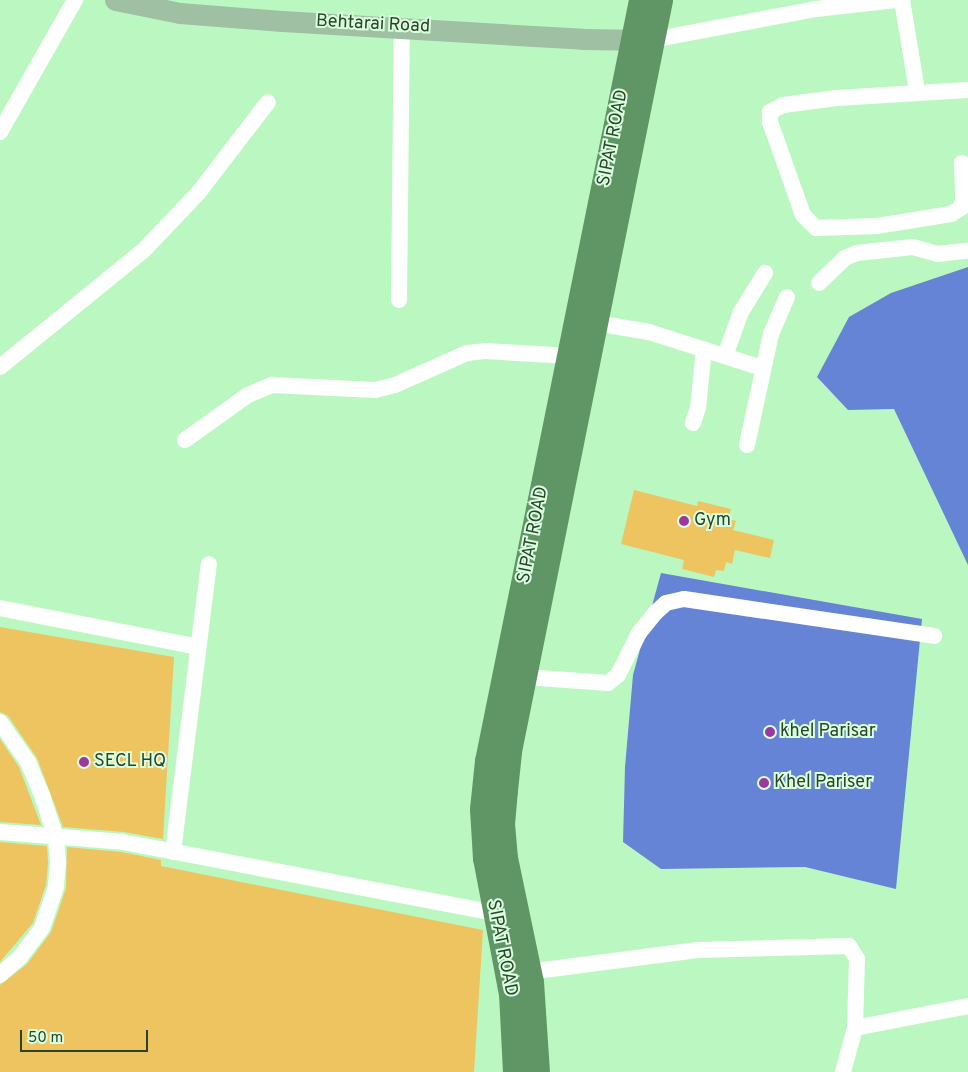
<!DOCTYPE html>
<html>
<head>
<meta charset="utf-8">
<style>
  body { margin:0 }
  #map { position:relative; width:968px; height:1072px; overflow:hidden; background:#bbf8c1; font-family:Overpass,sans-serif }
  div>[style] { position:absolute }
  .water>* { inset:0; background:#6684d5 }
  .building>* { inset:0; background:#edc460 }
  .minor>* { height:16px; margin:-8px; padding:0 8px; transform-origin:8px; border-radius:8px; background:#fff }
  .major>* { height:21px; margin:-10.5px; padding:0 10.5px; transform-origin:10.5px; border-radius:10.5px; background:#a0c0a3 }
  .highway>* { height:25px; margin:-12.5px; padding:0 12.5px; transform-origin:12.5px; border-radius:12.5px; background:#609666 }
  .dots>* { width:14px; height:14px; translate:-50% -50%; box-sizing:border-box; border:2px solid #daffdd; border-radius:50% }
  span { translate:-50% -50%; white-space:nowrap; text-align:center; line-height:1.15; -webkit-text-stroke:4px #daffdd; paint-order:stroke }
  .street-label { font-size:18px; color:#2a432d }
  .poi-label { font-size:18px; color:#2a432d }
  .left { translate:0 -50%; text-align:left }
  .scale { position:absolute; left:20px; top:1030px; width:128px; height:22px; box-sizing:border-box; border:2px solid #2a432d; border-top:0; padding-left:6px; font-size:15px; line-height:18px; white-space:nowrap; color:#2a432d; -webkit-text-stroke:4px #daffdd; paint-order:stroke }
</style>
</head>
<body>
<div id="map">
  <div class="water">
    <i style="clip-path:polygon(968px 267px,968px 565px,894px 409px,848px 410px,817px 377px,849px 317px,891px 293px)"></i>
    <i style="clip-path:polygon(661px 573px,922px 619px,896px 889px,805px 867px,661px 869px,623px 842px,625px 767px,633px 675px)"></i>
  </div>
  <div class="building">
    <i style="clip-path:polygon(634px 490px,697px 506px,698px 501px,731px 509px,728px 519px,736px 521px,733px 530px,774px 540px,770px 558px,735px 550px,732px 564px,726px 562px,724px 571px,716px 570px,714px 577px,682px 569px,684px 560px,621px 544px)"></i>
    <i style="clip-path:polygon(0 627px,174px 657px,163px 839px,124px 832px,63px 827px,37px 758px,8px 716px,0 712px)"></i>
    <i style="clip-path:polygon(0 739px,19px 767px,41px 825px,0 822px)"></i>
    <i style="clip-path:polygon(0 842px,47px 846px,48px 863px,46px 885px,33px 923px,0 962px)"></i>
    <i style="clip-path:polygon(67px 847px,122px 852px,161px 860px,161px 866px,483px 930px,474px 1072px,0 1072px,0 985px,27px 964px,51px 932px,66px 888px)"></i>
  </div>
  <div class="minor">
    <i style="left:902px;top:0;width:92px;rotate:80.6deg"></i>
    <i style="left:652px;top:40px;width:167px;rotate:-10.7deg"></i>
    <i style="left:816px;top:9px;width:80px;rotate:-6.5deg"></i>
    <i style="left:0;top:132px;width:152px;rotate:-60.4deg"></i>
    <i style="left:962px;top:163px;width:37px;rotate:88deg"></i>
    <i style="left:963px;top:200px;width:8px;rotate:104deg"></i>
    <i style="left:961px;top:208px;width:12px;rotate:149deg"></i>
    <i style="left:951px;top:214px;width:74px;rotate:170.7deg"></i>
    <i style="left:878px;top:226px;width:62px;rotate:178.2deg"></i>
    <i style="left:816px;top:228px;width:18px;rotate:-135deg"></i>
    <i style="left:803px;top:215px;width:99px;rotate:-109.5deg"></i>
    <i style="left:770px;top:122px;width:10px;rotate:-90deg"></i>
    <i style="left:770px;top:112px;width:15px;rotate:-28deg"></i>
    <i style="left:783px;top:105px;width:54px;rotate:-7.4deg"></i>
    <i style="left:837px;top:98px;width:131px;rotate:-3.5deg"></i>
    <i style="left:819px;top:283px;width:36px;rotate:-44deg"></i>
    <i style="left:845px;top:258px;width:13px;rotate:-23deg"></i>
    <i style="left:857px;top:253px;width:56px;rotate:-6.1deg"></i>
    <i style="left:913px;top:247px;width:25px;rotate:16deg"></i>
    <i style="left:937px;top:254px;width:31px;rotate:-6deg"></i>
    <i style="left:399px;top:300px;width:274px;rotate:-89.4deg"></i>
    <i style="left:596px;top:323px;width:54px;rotate:9.6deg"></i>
    <i style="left:649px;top:332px;width:119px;rotate:17.7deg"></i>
    <i style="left:725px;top:356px;width:47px;rotate:-70deg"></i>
    <i style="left:741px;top:312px;width:46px;rotate:-58.4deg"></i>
    <i style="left:0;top:367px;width:186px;rotate:-39.1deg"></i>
    <i style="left:144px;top:250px;width:80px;rotate:-46.5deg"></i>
    <i style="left:199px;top:192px;width:113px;rotate:-52.5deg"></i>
    <i style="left:693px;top:423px;width:16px;rotate:-72deg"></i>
    <i style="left:698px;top:408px;width:59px;rotate:-84.2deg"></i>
    <i style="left:185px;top:440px;width:77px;rotate:-35.5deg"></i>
    <i style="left:248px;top:395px;width:26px;rotate:-23deg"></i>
    <i style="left:272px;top:385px;width:103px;rotate:2.8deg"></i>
    <i style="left:375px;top:390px;width:21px;rotate:-14deg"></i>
    <i style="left:395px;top:385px;width:79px;rotate:-24deg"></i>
    <i style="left:467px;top:353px;width:18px;rotate:-6deg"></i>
    <i style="left:485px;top:351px;width:85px;rotate:3.4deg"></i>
    <i style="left:747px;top:445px;width:114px;rotate:-77.8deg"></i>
    <i style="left:771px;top:334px;width:40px;rotate:-66.6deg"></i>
    <i style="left:0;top:608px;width:202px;rotate:11.1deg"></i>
    <i style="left:525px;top:677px;width:83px;rotate:4.1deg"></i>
    <i style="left:608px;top:683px;width:13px;rotate:-39deg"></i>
    <i style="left:618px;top:675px;width:47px;rotate:-63.4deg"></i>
    <i style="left:639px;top:633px;width:26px;rotate:-51deg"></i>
    <i style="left:655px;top:613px;width:15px;rotate:-42deg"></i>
    <i style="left:666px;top:603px;width:18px;rotate:-13deg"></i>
    <i style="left:684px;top:599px;width:253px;rotate:8.4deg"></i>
    <i style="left:0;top:722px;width:49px;rotate:55deg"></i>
    <i style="left:28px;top:762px;width:36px;rotate:67deg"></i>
    <i style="left:42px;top:795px;width:45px;rotate:72deg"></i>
    <i style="left:56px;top:838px;width:25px;rotate:85deg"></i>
    <i style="left:58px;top:863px;width:24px;rotate:95deg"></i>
    <i style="left:56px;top:887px;width:43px;rotate:108.9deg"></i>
    <i style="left:42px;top:928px;width:36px;rotate:127deg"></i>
    <i style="left:20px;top:957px;width:27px;rotate:138deg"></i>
    <i style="left:0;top:832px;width:123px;rotate:4.6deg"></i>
    <i style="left:123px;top:842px;width:379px;rotate:10.8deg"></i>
    <i style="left:173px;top:852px;width:290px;rotate:-82.9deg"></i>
    <i style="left:528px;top:972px;width:171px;rotate:-7.4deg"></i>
    <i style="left:698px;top:950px;width:151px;rotate:-1.5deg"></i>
    <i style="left:849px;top:946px;width:15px;rotate:58deg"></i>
    <i style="left:857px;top:959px;width:69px;rotate:91.7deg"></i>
    <i style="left:855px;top:1028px;width:46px;rotate:105.3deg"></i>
    <i style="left:855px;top:1028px;width:115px;rotate:-11deg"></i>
  </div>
  <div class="major">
    <i style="left:115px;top:0;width:66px;rotate:11.3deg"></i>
    <i style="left:180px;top:13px;width:102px;rotate:4.5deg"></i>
    <i style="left:282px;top:21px;width:301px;rotate:3.4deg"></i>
    <i style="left:582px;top:39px;width:65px;rotate:0.9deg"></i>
  </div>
  <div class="highway">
    <i style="left:515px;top:1072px;width:78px;rotate:-92.9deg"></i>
    <i style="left:511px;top:994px;width:138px;rotate:-100.8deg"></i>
    <i style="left:485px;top:858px;width:49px;rotate:-93.5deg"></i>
    <i style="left:482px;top:809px;width:48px;rotate:-84.1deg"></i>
    <i style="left:487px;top:761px;width:776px;rotate:-78.56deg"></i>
    <i style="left:537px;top:1072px;width:90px;rotate:-93.8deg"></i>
    <i style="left:531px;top:982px;width:127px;rotate:-101.8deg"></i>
    <i style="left:505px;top:858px;width:34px;rotate:-95deg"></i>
    <i style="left:502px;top:824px;width:34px;rotate:-85deg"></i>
    <i style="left:505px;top:790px;width:39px;rotate:-84deg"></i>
    <i style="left:509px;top:751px;width:766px;rotate:-78.63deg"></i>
  </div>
  <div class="dots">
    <i style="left:684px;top:521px;background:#9d389e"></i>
    <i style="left:770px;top:732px;background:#9d389e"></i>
    <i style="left:84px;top:762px;background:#9d389e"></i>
    <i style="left:764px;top:783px;background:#9d389e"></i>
  </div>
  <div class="street-label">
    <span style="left:373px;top:25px;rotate:3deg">Behtarai Road</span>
    <span style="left:614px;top:138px;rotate:-79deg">SIPAT ROAD</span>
    <span style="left:534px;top:535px;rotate:-79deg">SIPAT ROAD</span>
    <span style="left:501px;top:948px;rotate:79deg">SIPAT ROAD</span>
  </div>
  <div class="poi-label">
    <span class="left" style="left:694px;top:521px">Gym</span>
    <span class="left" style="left:780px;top:732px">khel Parisar</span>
    <span class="left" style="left:94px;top:762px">SECL HQ</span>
    <span class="left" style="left:774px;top:783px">Khel Pariser</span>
  </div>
  <div class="scale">50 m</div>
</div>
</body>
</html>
